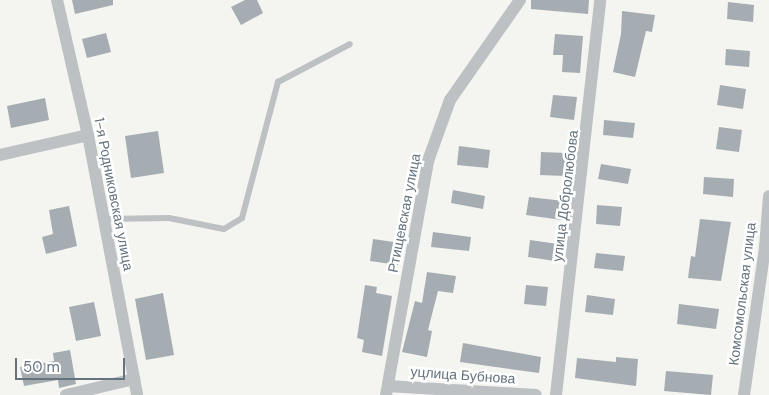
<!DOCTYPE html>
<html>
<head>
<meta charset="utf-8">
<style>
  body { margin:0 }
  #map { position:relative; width:769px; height:395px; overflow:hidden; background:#f4f4f0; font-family:"DM Sans",sans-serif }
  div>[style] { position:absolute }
  .building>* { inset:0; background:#a6adb2 }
  .lane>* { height:6px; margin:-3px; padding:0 3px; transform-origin:3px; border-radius:3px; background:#bdc1c4 }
  .street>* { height:12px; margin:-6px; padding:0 6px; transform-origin:6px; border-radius:6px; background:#bdc1c4 }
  span { translate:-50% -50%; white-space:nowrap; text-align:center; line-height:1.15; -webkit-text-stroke:5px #fff; paint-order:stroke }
  .street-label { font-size:14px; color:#65737e }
  .scale { position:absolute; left:15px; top:358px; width:110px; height:22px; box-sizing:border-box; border:2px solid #65737e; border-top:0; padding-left:6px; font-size:15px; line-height:18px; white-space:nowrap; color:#65737e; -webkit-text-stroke:4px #fff; paint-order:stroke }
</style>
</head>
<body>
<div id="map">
  <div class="building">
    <i style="clip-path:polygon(72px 0,113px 0,113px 5px,75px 14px)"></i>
    <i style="clip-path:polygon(245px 0,257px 0,263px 13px,241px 25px,231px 7px)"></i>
    <i style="clip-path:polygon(531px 0,589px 0,588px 14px,531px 9px)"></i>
    <i style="clip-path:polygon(728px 2px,754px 5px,753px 22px,727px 19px)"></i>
    <i style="clip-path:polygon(622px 11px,655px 15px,652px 32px,646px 31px,635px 77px,613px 72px,621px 34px)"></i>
    <i style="clip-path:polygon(106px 33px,111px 52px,87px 58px,82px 39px)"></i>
    <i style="clip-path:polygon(555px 34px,583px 36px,580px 73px,562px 72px,563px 55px,553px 55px)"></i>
    <i style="clip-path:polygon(726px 49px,750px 51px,749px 67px,725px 65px)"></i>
    <i style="clip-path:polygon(720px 85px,746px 89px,743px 109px,717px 105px)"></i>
    <i style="clip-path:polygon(553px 95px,577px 97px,574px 120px,550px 117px)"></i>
    <i style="clip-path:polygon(45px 98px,49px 120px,11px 128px,7px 106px)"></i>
    <i style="clip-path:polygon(604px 120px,635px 123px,633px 138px,603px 135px)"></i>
    <i style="clip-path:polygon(719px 127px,742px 130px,739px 152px,716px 149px)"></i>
    <i style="clip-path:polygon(158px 131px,164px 173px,131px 178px,125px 136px)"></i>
    <i style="clip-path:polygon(459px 146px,490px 150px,488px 168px,457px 165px)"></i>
    <i style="clip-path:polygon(541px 152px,566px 153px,565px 176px,540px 175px)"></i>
    <i style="clip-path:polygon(601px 164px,631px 169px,628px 184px,598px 179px)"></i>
    <i style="clip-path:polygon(704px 177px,734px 179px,733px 197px,703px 194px)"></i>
    <i style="clip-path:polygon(453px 190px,485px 196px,483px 209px,451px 203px)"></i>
    <i style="clip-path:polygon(529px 197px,564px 201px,562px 220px,526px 215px)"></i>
    <i style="clip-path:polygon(597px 205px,622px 207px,620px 226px,596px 224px)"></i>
    <i style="clip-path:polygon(69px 206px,77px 246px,46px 254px,42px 237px,53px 234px,49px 210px)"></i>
    <i style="clip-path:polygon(700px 219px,731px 222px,721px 281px,688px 278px,691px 256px,695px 257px)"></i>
    <i style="clip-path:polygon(433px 232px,471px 237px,469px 251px,431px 247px)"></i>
    <i style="clip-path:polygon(373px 239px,401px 243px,398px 265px,370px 261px)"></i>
    <i style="clip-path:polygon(530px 240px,558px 244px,555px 261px,528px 257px)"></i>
    <i style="clip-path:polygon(596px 253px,625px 256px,623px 271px,594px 268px)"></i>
    <i style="clip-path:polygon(427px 272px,456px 276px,453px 293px,438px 291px,428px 330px,432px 331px,427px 357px,402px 352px,415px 301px,422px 303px)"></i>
    <i style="clip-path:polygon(365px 285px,377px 287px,376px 293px,392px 296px,382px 356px,362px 352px,364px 340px,357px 338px)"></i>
    <i style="clip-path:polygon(526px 285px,548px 287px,546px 306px,524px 304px)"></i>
    <i style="clip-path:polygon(163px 293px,174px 355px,146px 360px,135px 299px)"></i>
    <i style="clip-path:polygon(587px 295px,615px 299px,613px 315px,585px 312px)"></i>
    <i style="clip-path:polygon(94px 302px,101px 336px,76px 341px,69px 307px)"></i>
    <i style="clip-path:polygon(679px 304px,719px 309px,716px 329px,677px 324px)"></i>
    <i style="clip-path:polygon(463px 343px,541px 357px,539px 373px,460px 362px)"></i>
    <i style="clip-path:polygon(70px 350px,76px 384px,59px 388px,58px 380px,24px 386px,20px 367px,54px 361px,53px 353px)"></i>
    <i style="clip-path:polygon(616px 357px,638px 359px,636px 386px,575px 378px,577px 358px,616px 362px)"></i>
    <i style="clip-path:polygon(666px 371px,713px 375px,711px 395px,664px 391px)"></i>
  </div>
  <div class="lane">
    <i style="left:104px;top:219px;width:65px;rotate:-0.9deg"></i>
    <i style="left:169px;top:218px;width:56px;rotate:11.3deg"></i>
    <i style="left:224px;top:229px;width:21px;rotate:-31deg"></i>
    <i style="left:242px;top:218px;width:141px;rotate:-75.2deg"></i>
    <i style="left:278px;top:82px;width:81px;rotate:-27.8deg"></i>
  </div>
  <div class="street">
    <i style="left:57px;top:0;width:139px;rotate:77.1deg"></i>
    <i style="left:88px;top:135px;width:265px;rotate:79.3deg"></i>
    <i style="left:0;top:155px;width:90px;rotate:-12.8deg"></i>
    <i style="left:388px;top:386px;width:148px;rotate:3.5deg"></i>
    <i style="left:66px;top:395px;width:70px;rotate:-13.2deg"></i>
    <i style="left:386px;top:395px;width:238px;rotate:-79.8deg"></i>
    <i style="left:428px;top:161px;width:65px;rotate:-70.2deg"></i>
    <i style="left:450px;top:100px;width:122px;rotate:-55deg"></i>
    <i style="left:556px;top:395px;width:397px;rotate:-83.6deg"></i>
    <i style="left:744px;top:395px;width:149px;rotate:-81.9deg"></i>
    <i style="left:765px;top:247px;width:51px;rotate:-85.5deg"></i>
  </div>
  <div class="street-label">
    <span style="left:114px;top:194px;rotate:79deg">1-я Родниковская улица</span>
    <span style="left:565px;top:196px;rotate:-83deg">улица Добролюбова</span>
    <span style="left:404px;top:213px;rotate:-79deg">Ртищевская улица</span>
    <span style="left:742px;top:294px;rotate:-83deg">Комсомольская улица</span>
    <span style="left:463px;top:375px;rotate:4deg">уцлица Бубнова</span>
  </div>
  <div class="scale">50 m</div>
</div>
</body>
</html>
